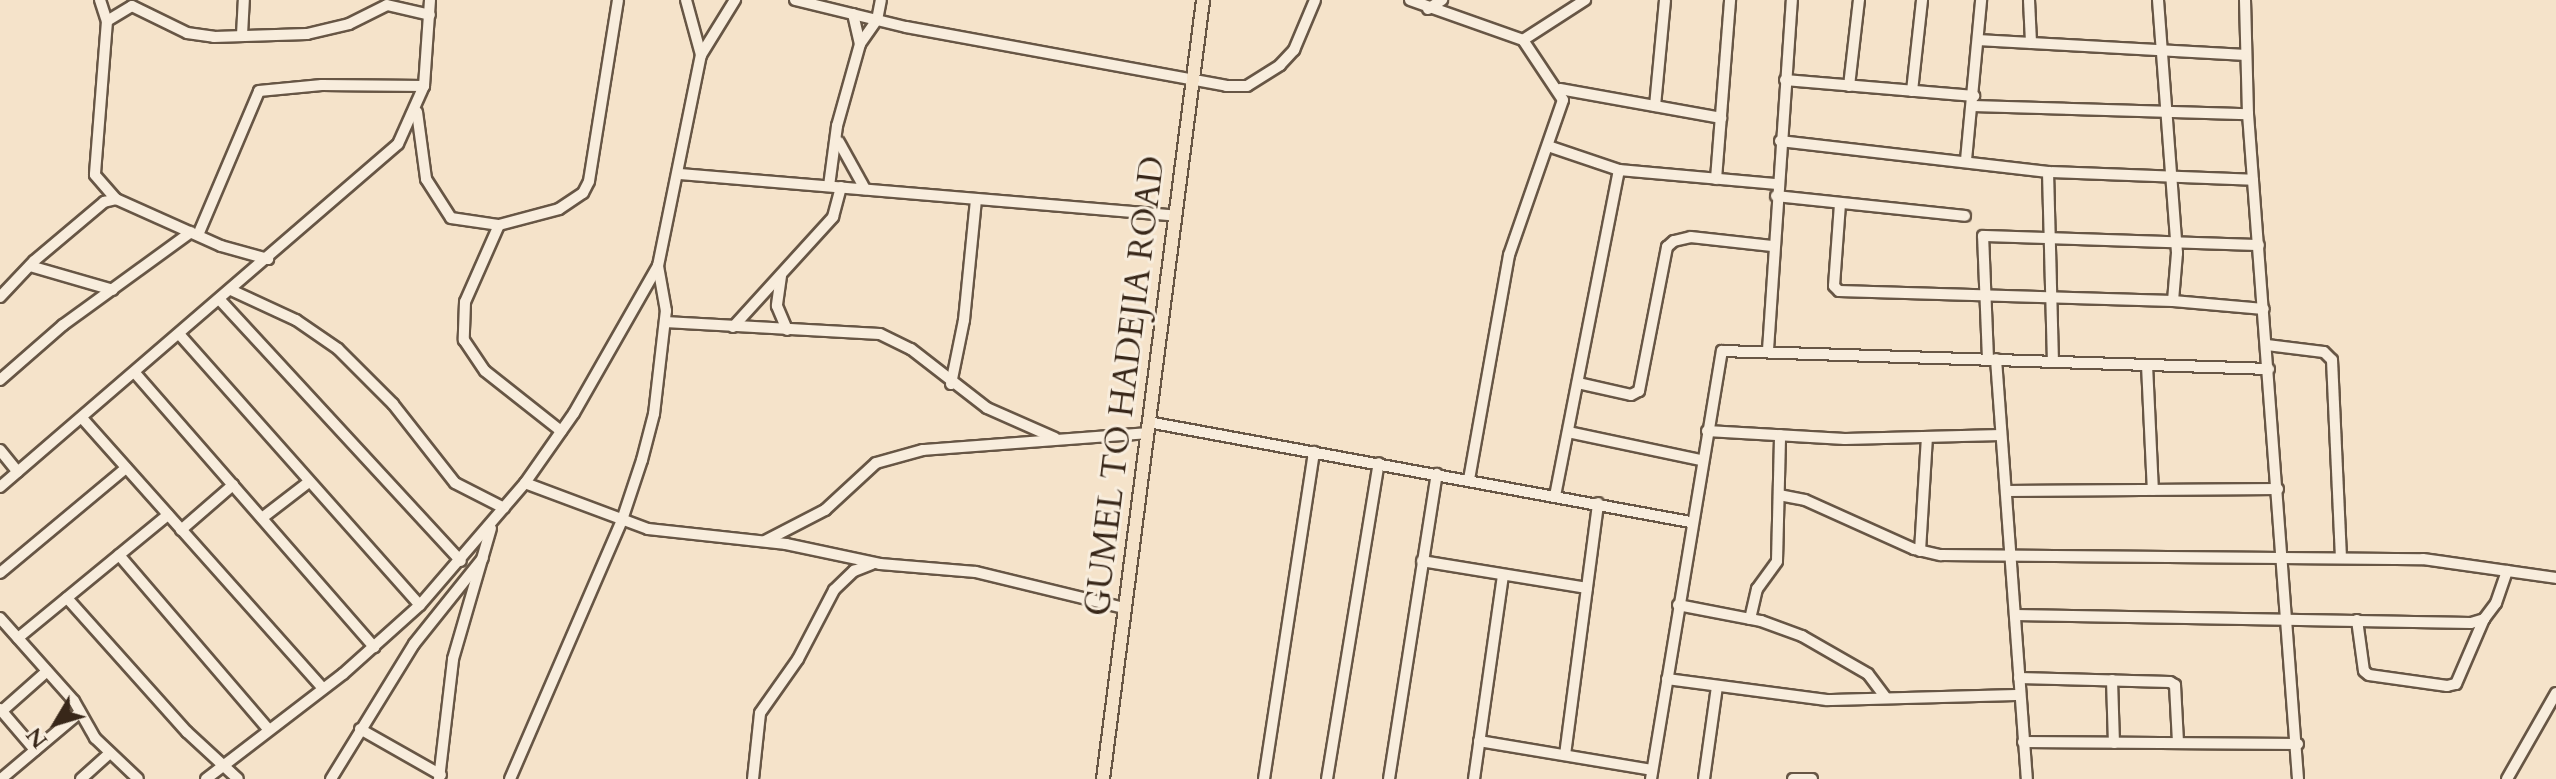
<!DOCTYPE html>
<html>
<head>
<meta charset="utf-8">
<style>
  body { margin:0 }
  #map { position:relative; width:2556px; height:779px; overflow:hidden; background:#f5e3ca; font-family:Cardo,serif }
  div>[style] { position:absolute }
  .roads { filter:drop-shadow(2px 0 #675645) drop-shadow(-2px 0 #675645) drop-shadow(0 2px #675645) drop-shadow(0 -2px #675645) }
  .minor>* { height:10px; margin:-5px; padding:0 5px; transform-origin:5px; border-radius:5px; background:#f8eddd }
  .major>* { height:12px; margin:-6px; padding:0 6px; transform-origin:6px; border-radius:6px; background:#f5e3ca }
  span { translate:-50% -50%; white-space:nowrap; text-align:center; line-height:1.15; -webkit-text-stroke:6px #f8eddd; paint-order:stroke }
  .street-label { font-size:34px; color:#382719 }
  .north { position:absolute; left:16px; top:683px; width:80px; height:80px; -webkit-text-stroke:6px #f8eddd; paint-order:stroke; rotate:232deg; font-size:22px; font-weight:700; line-height:32px; text-align:center; color:#382719 }
  .north::after { content:''; display:block; margin:auto; width:28px; height:36px; background:#382719; clip-path:polygon(50% 0,100% 100%,50% 72%,0 100%) }
</style>
</head>
<body>
<div id="map">
  <div class="roads">
    <div class="minor">
      <i style="left:100px;top:0;width:22px;rotate:72deg"></i>
      <i style="left:107px;top:21px;width:154px;rotate:94.5deg"></i>
      <i style="left:95px;top:175px;width:32px;rotate:49deg"></i>
      <i style="left:116px;top:199px;width:115px;rotate:24.1deg"></i>
      <i style="left:221px;top:246px;width:49px;rotate:15.5deg"></i>
      <i style="left:686px;top:0;width:57px;rotate:74.7deg"></i>
      <i style="left:795px;top:0;width:114px;rotate:13.7deg"></i>
      <i style="left:906px;top:27px;width:325px;rotate:10.4deg"></i>
      <i style="left:1226px;top:86px;width:21px"></i>
      <i style="left:1247px;top:86px;width:39px;rotate:-32deg"></i>
      <i style="left:1280px;top:65px;width:21px;rotate:-47deg"></i>
      <i style="left:1294px;top:50px;width:54px;rotate:-67.2deg"></i>
      <i style="left:1410px;top:0;width:120px;rotate:19.5deg"></i>
      <i style="left:1523px;top:40px;width:72px;rotate:56.3deg"></i>
      <i style="left:1563px;top:100px;width:164px;rotate:109.2deg"></i>
      <i style="left:1509px;top:255px;width:229px;rotate:100.1deg"></i>
      <i style="left:2029px;top:0;width:43px;rotate:87.3deg"></i>
      <i style="left:2158px;top:0;width:254px;rotate:85.7deg"></i>
      <i style="left:2177px;top:253px;width:48px;rotate:94.8deg"></i>
      <i style="left:2245px;top:0;width:114px;rotate:88.5deg"></i>
      <i style="left:2248px;top:114px;width:667px;rotate:85.7deg"></i>
      <i style="left:1428px;top:9px;width:17px;rotate:-33deg"></i>
      <i style="left:853px;top:14px;width:31px;rotate:77deg"></i>
      <i style="left:107px;top:21px;width:29px;rotate:-31deg"></i>
      <i style="left:132px;top:6px;width:61px;rotate:26.1deg"></i>
      <i style="left:187px;top:33px;width:27px;rotate:8deg"></i>
      <i style="left:214px;top:37px;width:93px;rotate:-1.8deg"></i>
      <i style="left:307px;top:34px;width:43px;rotate:-13.4deg"></i>
      <i style="left:349px;top:24px;width:42px;rotate:-26.6deg"></i>
      <i style="left:387px;top:5px;width:44px;rotate:13.1deg"></i>
      <i style="left:242px;top:35px;width:35px;rotate:-87deg"></i>
      <i style="left:1523px;top:40px;width:74px;rotate:-32.8deg"></i>
      <i style="left:1978px;top:40px;width:268px;rotate:3.2deg"></i>
      <i style="left:1785px;top:80px;width:190px;rotate:4.8deg"></i>
      <i style="left:1849px;top:86px;width:87px;rotate:-83.4deg"></i>
      <i style="left:1560px;top:89px;width:164px;rotate:10.2deg"></i>
      <i style="left:1912px;top:91px;width:92px;rotate:-83.7deg"></i>
      <i style="left:1655px;top:106px;width:106px;rotate:-84.6deg"></i>
      <i style="left:1973px;top:106px;width:275px;rotate:1.7deg"></i>
      <i style="left:417px;top:112px;width:68px;rotate:82.3deg"></i>
      <i style="left:426px;top:179px;width:46px;rotate:57.3deg"></i>
      <i style="left:451px;top:218px;width:49px;rotate:8.3deg"></i>
      <i style="left:499px;top:225px;width:62px;rotate:-14.9deg"></i>
      <i style="left:559px;top:209px;width:29px;rotate:-34deg"></i>
      <i style="left:583px;top:193px;width:13px;rotate:-63deg"></i>
      <i style="left:589px;top:181px;width:183px;rotate:-80.9deg"></i>
      <i style="left:1780px;top:141px;width:270px;rotate:6.6deg"></i>
      <i style="left:2048px;top:172px;width:205px;rotate:2.2deg"></i>
      <i style="left:839px;top:142px;width:54px;rotate:61deg"></i>
      <i style="left:1548px;top:146px;width:75px;rotate:18.7deg"></i>
      <i style="left:1619px;top:170px;width:159px;rotate:5.1deg"></i>
      <i style="left:1966px;top:160px;width:161px;rotate:-84.6deg"></i>
      <i style="left:2048px;top:172px;width:189px;rotate:88.5deg"></i>
      <i style="left:679px;top:174px;width:498px;rotate:4.8deg"></i>
      <i style="left:1716px;top:179px;width:180px;rotate:-85.5deg"></i>
      <i style="left:829px;top:186px;width:61px;rotate:-82.4deg"></i>
      <i style="left:837px;top:126px;width:85px;rotate:-74.3deg"></i>
      <i style="left:860px;top:44px;width:29px;rotate:-55deg"></i>
      <i style="left:877px;top:20px;width:20px;rotate:-79deg"></i>
      <i style="left:1776px;top:196px;width:190px;rotate:6deg"></i>
      <i style="left:1840px;top:204px;width:82px;rotate:94.2deg"></i>
      <i style="left:1834px;top:286px;width:7px;rotate:45deg"></i>
      <i style="left:1839px;top:291px;width:334px;rotate:1.7deg"></i>
      <i style="left:2173px;top:301px;width:91px;rotate:5deg"></i>
      <i style="left:499px;top:225px;width:84px;rotate:113.8deg"></i>
      <i style="left:465px;top:302px;width:38px;rotate:92deg"></i>
      <i style="left:464px;top:340px;width:37px;rotate:56deg"></i>
      <i style="left:485px;top:371px;width:97px;rotate:38.3deg"></i>
      <i style="left:198px;top:235px;width:156px;rotate:-67deg"></i>
      <i style="left:259px;top:91px;width:63px;rotate:-5.4deg"></i>
      <i style="left:322px;top:85px;width:102px;rotate:0.6deg"></i>
      <i style="left:30px;top:266px;width:86px;rotate:16.1deg"></i>
      <i style="left:781px;top:276px;width:30px;rotate:98deg"></i>
      <i style="left:777px;top:306px;width:26px;rotate:67deg"></i>
      <i style="left:231px;top:290px;width:72px;rotate:24.8deg"></i>
      <i style="left:296px;top:320px;width:51px;rotate:34.6deg"></i>
      <i style="left:338px;top:349px;width:78px;rotate:45deg"></i>
      <i style="left:393px;top:404px;width:100px;rotate:51.9deg"></i>
      <i style="left:455px;top:483px;width:55px;rotate:27deg"></i>
      <i style="left:0;top:297px;width:50px;rotate:-46.6deg"></i>
      <i style="left:34px;top:261px;width:92px;rotate:-40.1deg"></i>
      <i style="left:104px;top:202px;width:12px;rotate:-14deg"></i>
      <i style="left:220px;top:300px;width:355px;rotate:47.3deg"></i>
      <i style="left:665px;top:322px;width:215px;rotate:3.2deg"></i>
      <i style="left:880px;top:334px;width:34px;rotate:26deg"></i>
      <i style="left:911px;top:349px;width:96px;rotate:37.8deg"></i>
      <i style="left:987px;top:408px;width:74px;rotate:23.8deg"></i>
      <i style="left:733px;top:327px;width:149px;rotate:-47.7deg"></i>
      <i style="left:833px;top:217px;width:31px;rotate:-75deg"></i>
      <i style="left:180px;top:335px;width:361px;rotate:48.4deg"></i>
      <i style="left:2267px;top:345px;width:57px;rotate:7deg"></i>
      <i style="left:2324px;top:352px;width:11px;rotate:45deg"></i>
      <i style="left:2332px;top:360px;width:197px;rotate:87.4deg"></i>
      <i style="left:1768px;top:350px;width:351px;rotate:-86.1deg"></i>
      <i style="left:1988px;top:359px;width:123px;rotate:-92.3deg"></i>
      <i style="left:1983px;top:236px;width:276px;rotate:1.9deg"></i>
      <i style="left:1996px;top:359px;width:421px;rotate:85.8deg"></i>
      <i style="left:2147px;top:365px;width:125px;rotate:87.3deg"></i>
      <i style="left:135px;top:373px;width:364px;rotate:48.9deg"></i>
      <i style="left:0;top:380px;width:84px;rotate:-41.1deg"></i>
      <i style="left:63px;top:325px;width:158px;rotate:-36deg"></i>
      <i style="left:1578px;top:383px;width:54px;rotate:12.8deg"></i>
      <i style="left:1631px;top:395px;width:9px;rotate:-27deg"></i>
      <i style="left:1639px;top:391px;width:147px;rotate:-79deg"></i>
      <i style="left:1667px;top:247px;width:9px;rotate:-41deg"></i>
      <i style="left:1674px;top:241px;width:17px;rotate:-13deg"></i>
      <i style="left:1691px;top:237px;width:81px;rotate:6.3deg"></i>
      <i style="left:951px;top:384px;width:65px;rotate:-78.5deg"></i>
      <i style="left:964px;top:320px;width:121px;rotate:-84.3deg"></i>
      <i style="left:82px;top:418px;width:359px;rotate:48.3deg"></i>
      <i style="left:1148px;top:422px;width:551px;rotate:10.45deg"></i>
      <i style="left:1707px;top:431px;width:138px;rotate:3.3deg"></i>
      <i style="left:1845px;top:439px;width:156px;rotate:-1.5deg"></i>
      <i style="left:1568px;top:432px;width:136px;rotate:11.9deg"></i>
      <i style="left:0;top:450px;width:28px;rotate:51deg"></i>
      <i style="left:525px;top:483px;width:131px;rotate:20.5deg"></i>
      <i style="left:648px;top:529px;width:139px;rotate:6.2deg"></i>
      <i style="left:786px;top:544px;width:96px;rotate:12deg"></i>
      <i style="left:880px;top:564px;width:96px;rotate:4.8deg"></i>
      <i style="left:976px;top:572px;width:152px;rotate:13.7deg"></i>
      <i style="left:0;top:487px;width:525px;rotate:-40.76deg"></i>
      <i style="left:398px;top:144px;width:64px;rotate:-65.9deg"></i>
      <i style="left:424px;top:86px;width:86px;rotate:-86deg"></i>
      <i style="left:2006px;top:491px;width:272px;rotate:-0.4deg"></i>
      <i style="left:1779px;top:495px;width:26px;rotate:11deg"></i>
      <i style="left:1805px;top:500px;width:120px;rotate:24.2deg"></i>
      <i style="left:1914px;top:549px;width:28px;rotate:13deg"></i>
      <i style="left:1941px;top:555px;width:482px;rotate:0.5deg"></i>
      <i style="left:2423px;top:559px;width:134px;rotate:8.1deg"></i>
      <i style="left:1555px;top:496px;width:332px;rotate:-78.9deg"></i>
      <i style="left:262px;top:518px;width:59px;rotate:-37.5deg"></i>
      <i style="left:181px;top:530px;width:69px;rotate:-40.9deg"></i>
      <i style="left:765px;top:541px;width:68px;rotate:-27.3deg"></i>
      <i style="left:825px;top:510px;width:69px;rotate:-42.7deg"></i>
      <i style="left:876px;top:463px;width:49px;rotate:-15.5deg"></i>
      <i style="left:923px;top:450px;width:225px;rotate:-4.3deg"></i>
      <i style="left:1920px;top:551px;width:114px;rotate:-86.5deg"></i>
      <i style="left:119px;top:555px;width:229px;rotate:49.4deg"></i>
      <i style="left:1422px;top:561px;width:167px;rotate:9.3deg"></i>
      <i style="left:0;top:573px;width:164px;rotate:-39.8deg"></i>
      <i style="left:67px;top:598px;width:180px;rotate:48.2deg"></i>
      <i style="left:187px;top:732px;width:69px;rotate:42.7deg"></i>
      <i style="left:1678px;top:605px;width:85px;rotate:10.9deg"></i>
      <i style="left:1761px;top:621px;width:44px;rotate:20.1deg"></i>
      <i style="left:1802px;top:636px;width:76px;rotate:29.9deg"></i>
      <i style="left:1868px;top:674px;width:30px;rotate:53deg"></i>
      <i style="left:2015px;top:615px;width:456px;rotate:1deg"></i>
      <i style="left:2471px;top:623px;width:14px;rotate:-17deg"></i>
      <i style="left:2484px;top:619px;width:20px;rotate:-53deg"></i>
      <i style="left:2496px;top:603px;width:34px;rotate:-71deg"></i>
      <i style="left:0;top:618px;width:111px;rotate:48.3deg"></i>
      <i style="left:74px;top:701px;width:43px;rotate:60.4deg"></i>
      <i style="left:95px;top:738px;width:59px;rotate:43.6deg"></i>
      <i style="left:1750px;top:619px;width:31px;rotate:-77deg"></i>
      <i style="left:1757px;top:589px;width:34px;rotate:-54deg"></i>
      <i style="left:1777px;top:561px;width:126px;rotate:-88.6deg"></i>
      <i style="left:2357px;top:620px;width:51px;rotate:82.2deg"></i>
      <i style="left:2364px;top:671px;width:6px;rotate:39deg"></i>
      <i style="left:2369px;top:675px;width:79px;rotate:8deg"></i>
      <i style="left:2447px;top:686px;width:9px;rotate:-13deg"></i>
      <i style="left:2456px;top:684px;width:71px;rotate:-66.7deg"></i>
      <i style="left:18px;top:638px;width:194px;rotate:-39.4deg"></i>
      <i style="left:2019px;top:678px;width:151px;rotate:1.5deg"></i>
      <i style="left:2170px;top:682px;width:6px;rotate:31deg"></i>
      <i style="left:2175px;top:685px;width:58px;rotate:87deg"></i>
      <i style="left:1667px;top:679px;width:161px;rotate:7.5deg"></i>
      <i style="left:1827px;top:700px;width:193px;rotate:-1.5deg"></i>
      <i style="left:2112px;top:680px;width:63px;rotate:88.2deg"></i>
      <i style="left:0;top:709px;width:54px;rotate:49.5deg"></i>
      <i style="left:2px;top:711px;width:60px;rotate:-41.6deg"></i>
      <i style="left:360px;top:729px;width:93px;rotate:29.6deg"></i>
      <i style="left:1479px;top:741px;width:175px;rotate:9.5deg"></i>
      <i style="left:2023px;top:742px;width:275px;rotate:0.4deg"></i>
      <i style="left:1565px;top:755px;width:254px;rotate:-82.5deg"></i>
      <i style="left:1px;top:779px;width:101px;rotate:-40.2deg"></i>
      <i style="left:81px;top:779px;width:39px;rotate:-42deg"></i>
      <i style="left:206px;top:779px;width:173px;rotate:-37.5deg"></i>
      <i style="left:343px;top:674px;width:103px;rotate:-41.9deg"></i>
      <i style="left:420px;top:605px;width:161px;rotate:-49.3deg"></i>
      <i style="left:525px;top:483px;width:85px;rotate:-55deg"></i>
      <i style="left:574px;top:413px;width:169px;rotate:-60.3deg"></i>
      <i style="left:658px;top:266px;width:215px;rotate:-78.5deg"></i>
      <i style="left:701px;top:55px;width:65px;rotate:-58.3deg"></i>
      <i style="left:331px;top:779px;width:158px;rotate:-58.4deg"></i>
      <i style="left:414px;top:644px;width:110px;rotate:-51.3deg"></i>
      <i style="left:439px;top:779px;width:121px;rotate:-83.3deg"></i>
      <i style="left:453px;top:659px;width:136px;rotate:-73.8deg"></i>
      <i style="left:510px;top:779px;width:282px;rotate:-66.6deg"></i>
      <i style="left:622px;top:520px;width:63px;rotate:-71.6deg"></i>
      <i style="left:642px;top:460px;width:48px;rotate:-75.4deg"></i>
      <i style="left:654px;top:414px;width:104px;rotate:-83.4deg"></i>
      <i style="left:666px;top:311px;width:46px;rotate:-100.1deg"></i>
      <i style="left:753px;top:779px;width:66px;rotate:-83.9deg"></i>
      <i style="left:760px;top:713px;width:66px;rotate:-54.9deg"></i>
      <i style="left:798px;top:659px;width:78px;rotate:-62.4deg"></i>
      <i style="left:834px;top:590px;width:28px;rotate:-44deg"></i>
      <i style="left:854px;top:571px;width:19px;rotate:-21deg"></i>
      <i style="left:1264px;top:779px;width:331px;rotate:-81.3deg"></i>
      <i style="left:1327px;top:779px;width:320px;rotate:-80.7deg"></i>
      <i style="left:1389px;top:779px;width:309px;rotate:-81.1deg"></i>
      <i style="left:1474px;top:779px;width:205px;rotate:-81.9deg"></i>
      <i style="left:1651px;top:779px;width:434px;rotate:-80.6deg"></i>
      <i style="left:1722px;top:351px;width:547px;rotate:1.88deg"></i>
      <i style="left:1704px;top:779px;width:93px;rotate:-82deg"></i>
      <i style="left:1793px;top:779px;width:19px"></i>
      <i style="left:2507px;top:779px;width:99px;rotate:-60.3deg"></i>
    </div>
    <div class="major">
      <i style="left:1103px;top:779px;width:785px;rotate:-82.68deg"></i>
    </div>
  </div>
  <div class="street-label">
    <span style="left:1125px;top:386px;rotate:-83deg">GUMEL TO HADEJIA ROAD</span>
  </div>
  <div class="north">N</div>
</div>
</body>
</html>
